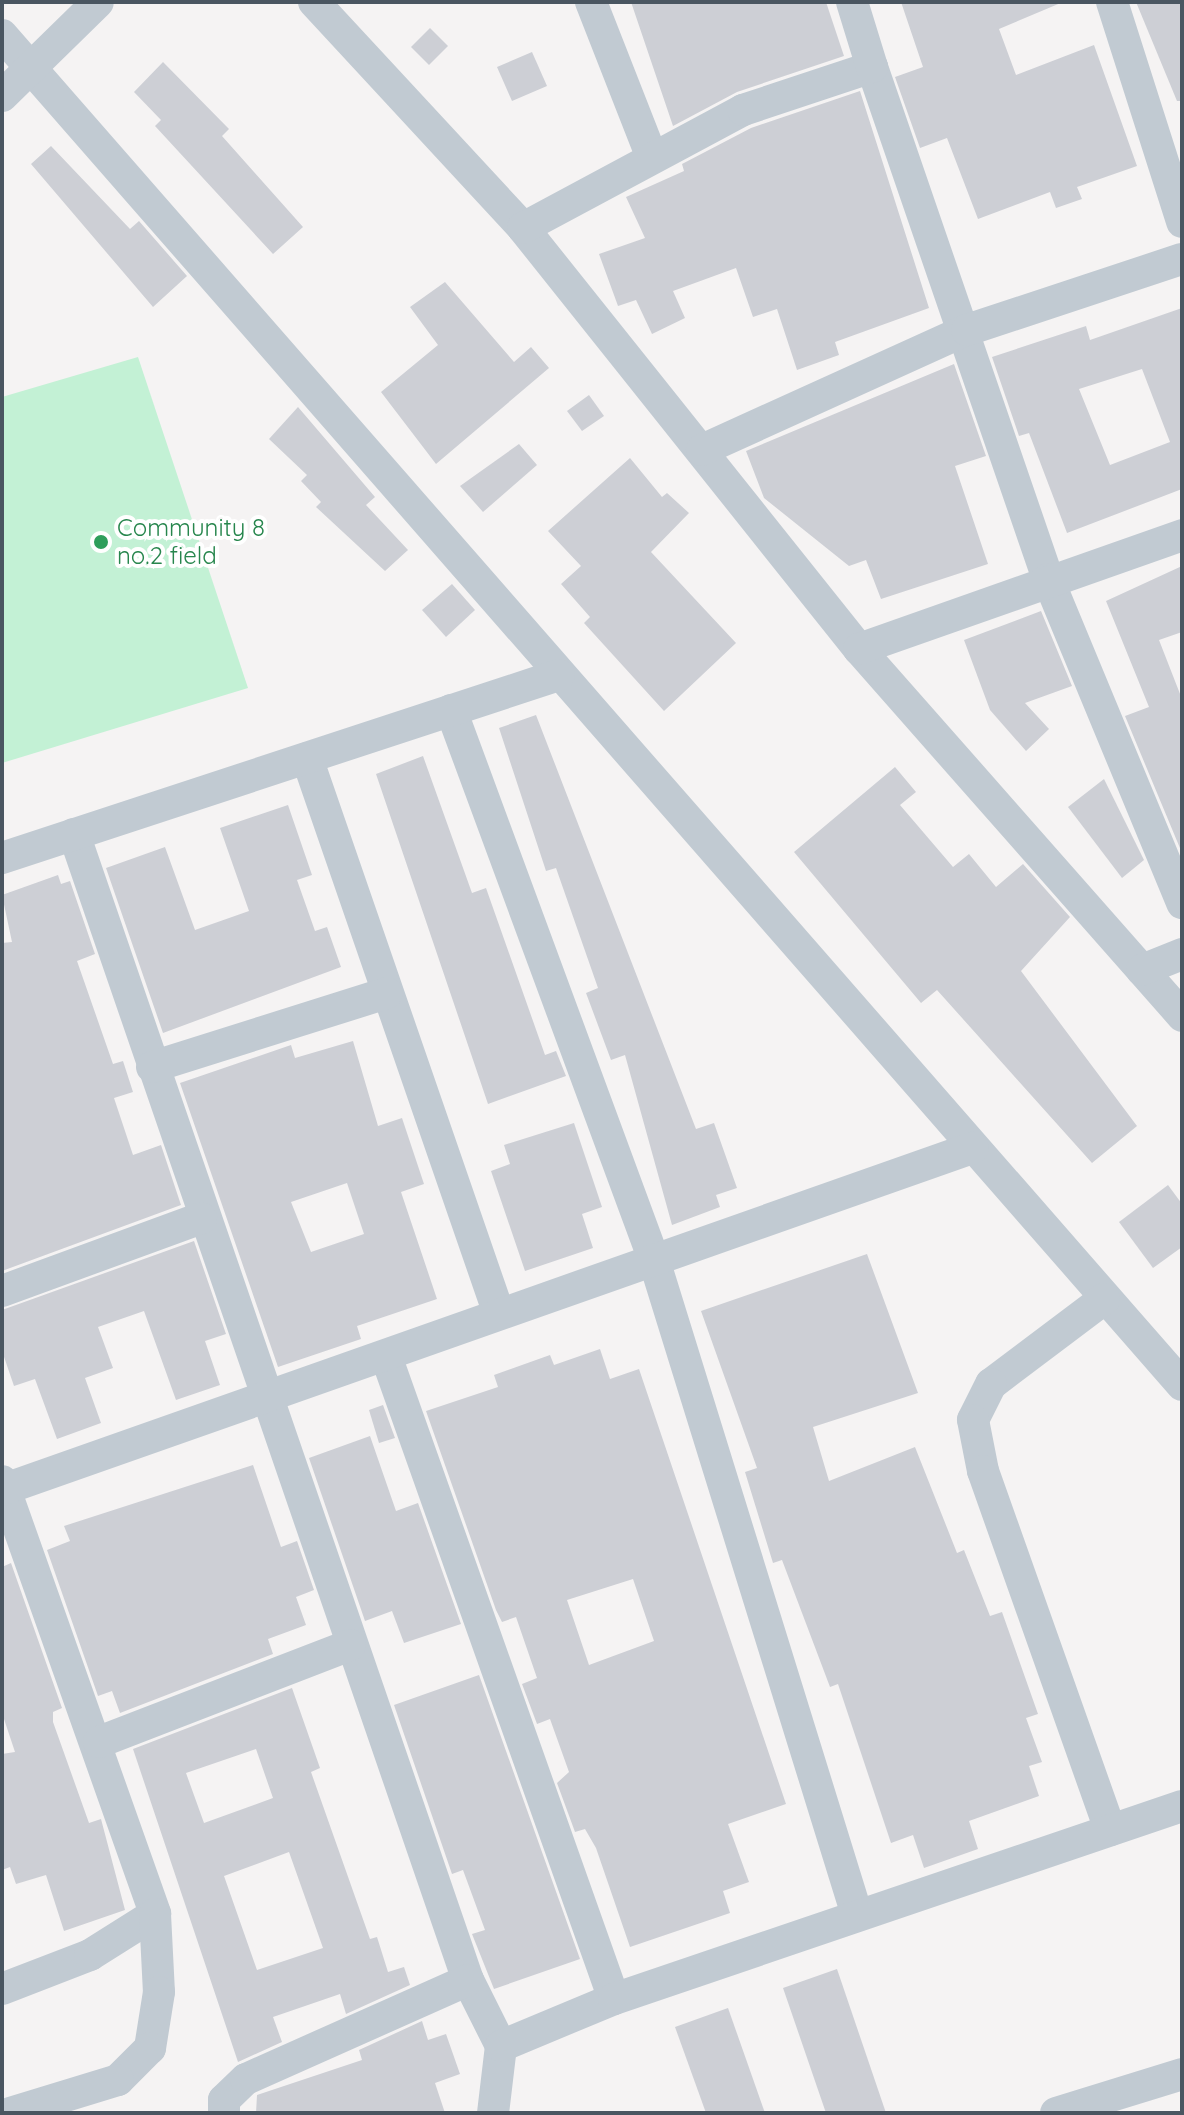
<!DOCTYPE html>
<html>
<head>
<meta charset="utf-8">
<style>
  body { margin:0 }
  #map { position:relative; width:1184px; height:2115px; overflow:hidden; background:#f5f3f3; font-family:Quicksand,sans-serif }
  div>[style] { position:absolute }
  .green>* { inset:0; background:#c3f1d5 }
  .building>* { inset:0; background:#cdcfd5 }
  .minor>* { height:32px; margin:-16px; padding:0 16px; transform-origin:16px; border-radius:16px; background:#c1cad2 }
  .dots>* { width:22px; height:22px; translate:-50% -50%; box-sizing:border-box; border:4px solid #fff; border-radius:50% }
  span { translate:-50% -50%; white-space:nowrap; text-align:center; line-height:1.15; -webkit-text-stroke:8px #fff; paint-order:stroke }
  .leisure-label { font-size:24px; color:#27864d }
  .left { translate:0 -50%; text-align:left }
  .frame { position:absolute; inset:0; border:4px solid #4a5661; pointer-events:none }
</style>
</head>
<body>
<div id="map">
  <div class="green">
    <i style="clip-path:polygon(138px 357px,248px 688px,2px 763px,2px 397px)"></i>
  </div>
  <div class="building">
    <i style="clip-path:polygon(631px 2px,826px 2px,844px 56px,737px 92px,673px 126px)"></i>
    <i style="clip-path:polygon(901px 2px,1063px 2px,999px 29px,1016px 75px,1094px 45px,1137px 166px,1077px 187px,1082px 199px,1056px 208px,1050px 192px,978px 219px,947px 138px,920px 148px,895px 77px,923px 67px)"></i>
    <i style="clip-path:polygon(1136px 2px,1182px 2px,1182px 101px,1177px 101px)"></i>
    <i style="clip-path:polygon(430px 28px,448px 46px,429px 65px,411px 47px)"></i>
    <i style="clip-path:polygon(532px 52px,547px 86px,512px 101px,497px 67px)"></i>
    <i style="clip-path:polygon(163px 62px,229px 129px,222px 136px,303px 227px,273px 254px,155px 126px,161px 120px,134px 92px)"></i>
    <i style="clip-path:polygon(860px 91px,929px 308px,835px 342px,839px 355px,797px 370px,777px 309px,753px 317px,736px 268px,673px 291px,685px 318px,652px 334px,636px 300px,618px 306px,599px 254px,645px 238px,626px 197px,684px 171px,682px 164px,751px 128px)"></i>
    <i style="clip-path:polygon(51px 146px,130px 229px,139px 221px,187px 276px,153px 307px,31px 164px)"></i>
    <i style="clip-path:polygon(445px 282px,514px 362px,531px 347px,549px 368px,436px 464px,381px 392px,438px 345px,410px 307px)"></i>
    <i style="clip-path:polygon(evenodd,1182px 308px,1182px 489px,1067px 533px,1029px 433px,1019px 436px,992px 357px,1086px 326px,1090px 340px,1182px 308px,1142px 369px,1170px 442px,1110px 465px,1079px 389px,1142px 369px)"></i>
    <i style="clip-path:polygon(954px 364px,986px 456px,955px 466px,988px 564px,881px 599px,866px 560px,849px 566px,764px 498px,746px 451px)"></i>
    <i style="clip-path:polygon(589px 395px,604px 416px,582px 431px,567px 411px)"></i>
    <i style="clip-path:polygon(298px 407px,375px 497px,366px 505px,408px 550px,385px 571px,316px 507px,321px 502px,301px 481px,307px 475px,269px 439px)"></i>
    <i style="clip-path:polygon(519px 444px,537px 465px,483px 512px,460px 486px)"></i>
    <i style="clip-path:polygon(630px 458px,662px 497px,667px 493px,689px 513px,651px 552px,736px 643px,664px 711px,584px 623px,590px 617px,561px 584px,581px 566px,548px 531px)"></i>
    <i style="clip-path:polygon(1182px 566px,1182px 632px,1159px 640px,1182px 699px,1182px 853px,1125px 716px,1149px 707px,1106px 601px)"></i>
    <i style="clip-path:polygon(452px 584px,475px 610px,446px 637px,422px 610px)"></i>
    <i style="clip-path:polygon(1041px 611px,1072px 686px,1025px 703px,1049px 729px,1026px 751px,990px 710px,964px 640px)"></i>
    <i style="clip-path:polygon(536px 715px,696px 1129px,714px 1123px,737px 1188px,716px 1195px,720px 1207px,672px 1225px,625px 1055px,611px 1060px,586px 993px,598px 988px,556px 868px,546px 871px,499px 728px)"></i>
    <i style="clip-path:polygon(423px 756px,472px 893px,486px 888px,545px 1055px,556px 1051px,566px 1076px,488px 1104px,376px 774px)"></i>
    <i style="clip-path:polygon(895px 767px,916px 792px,900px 805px,953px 867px,969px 854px,996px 887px,1023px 864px,1070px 917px,1021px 971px,1137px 1126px,1092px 1163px,937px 990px,921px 1003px,794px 852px)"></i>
    <i style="clip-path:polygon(1104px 779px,1144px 860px,1122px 878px,1068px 807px)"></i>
    <i style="clip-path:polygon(288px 805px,312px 875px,297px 880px,315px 931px,327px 927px,341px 967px,163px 1033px,106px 868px,165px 847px,195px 930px,249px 911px,220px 828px)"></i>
    <i style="clip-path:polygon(58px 875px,61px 884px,70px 881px,95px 954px,77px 961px,113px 1064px,123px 1061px,133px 1092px,114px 1098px,133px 1155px,161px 1145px,181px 1205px,2px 1271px,2px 943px,12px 942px,2px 895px)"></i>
    <i style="clip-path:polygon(evenodd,353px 1041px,378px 1126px,402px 1118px,424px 1184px,401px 1192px,437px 1299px,357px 1326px,361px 1339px,278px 1367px,180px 1083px,291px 1045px,295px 1058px,353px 1041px,347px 1183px,364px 1234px,311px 1252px,291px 1202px,347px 1183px)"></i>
    <i style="clip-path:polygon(574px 1123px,602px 1207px,582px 1214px,593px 1248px,525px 1271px,491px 1171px,510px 1164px,504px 1145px)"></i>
    <i style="clip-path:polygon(1168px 1185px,1182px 1204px,1182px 1247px,1153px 1268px,1119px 1222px)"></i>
    <i style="clip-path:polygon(194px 1241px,226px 1334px,205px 1341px,220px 1385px,176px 1400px,144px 1311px,98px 1327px,113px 1368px,85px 1378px,101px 1423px,57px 1439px,35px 1379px,14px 1386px,2px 1351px,2px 1310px)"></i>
    <i style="clip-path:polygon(867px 1254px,918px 1393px,813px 1427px,829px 1481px,915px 1447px,957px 1553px,964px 1550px,990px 1616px,1002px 1612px,1038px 1714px,1026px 1718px,1042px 1762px,1029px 1766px,1039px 1796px,969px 1821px,978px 1849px,924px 1868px,913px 1835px,891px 1843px,838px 1684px,830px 1687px,782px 1560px,773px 1563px,745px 1472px,757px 1468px,701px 1311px)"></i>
    <i style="clip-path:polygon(evenodd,600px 1349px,610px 1379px,639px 1369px,786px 1804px,728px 1824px,749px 1882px,723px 1891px,730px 1913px,630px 1947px,596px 1848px,585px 1829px,575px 1832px,557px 1783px,569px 1772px,550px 1719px,537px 1724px,522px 1684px,537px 1678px,516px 1617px,502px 1622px,496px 1610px,426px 1411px,498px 1387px,494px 1375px,550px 1355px,554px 1365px,600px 1349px,633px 1579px,654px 1641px,589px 1665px,567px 1600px,633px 1579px)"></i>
    <i style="clip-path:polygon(383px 1405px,395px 1438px,379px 1443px,369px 1410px)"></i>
    <i style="clip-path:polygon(370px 1436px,396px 1511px,418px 1503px,461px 1624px,404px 1643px,392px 1611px,365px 1621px,309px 1458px)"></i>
    <i style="clip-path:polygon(253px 1465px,281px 1547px,297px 1541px,314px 1590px,296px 1597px,306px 1625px,268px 1639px,273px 1654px,120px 1713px,112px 1691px,98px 1696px,47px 1550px,70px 1541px,64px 1526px)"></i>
    <i style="clip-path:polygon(11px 1563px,62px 1708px,53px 1712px,53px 1722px,89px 1823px,101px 1819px,125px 1910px,64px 1931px,46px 1875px,16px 1884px,10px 1867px,2px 1870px,2px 1754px,15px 1752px,2px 1713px,2px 1567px)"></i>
    <i style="clip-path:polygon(479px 1675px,580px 1959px,494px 1989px,472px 1934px,485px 1930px,463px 1870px,452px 1874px,394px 1705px)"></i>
    <i style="clip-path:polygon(evenodd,292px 1688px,320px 1768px,311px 1772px,370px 1939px,377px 1937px,388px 1972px,404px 1967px,410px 1985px,346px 2014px,340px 1994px,273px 2017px,282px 2042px,238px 2062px,133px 1749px,292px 1688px,256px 1749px,273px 1798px,204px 1823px,186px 1773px,256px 1749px,292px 1688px,289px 1852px,323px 1948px,257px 1970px,224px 1876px,289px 1852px)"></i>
    <i style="clip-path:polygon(837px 1969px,886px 2113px,826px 2113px,783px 1988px)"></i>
    <i style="clip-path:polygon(728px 2008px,765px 2113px,706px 2113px,675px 2027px)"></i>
    <i style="clip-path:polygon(422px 2021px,428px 2040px,446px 2034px,460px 2074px,435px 2083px,445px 2113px,256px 2113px,257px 2095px,362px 2060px,359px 2050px)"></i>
  </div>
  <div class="minor">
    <i style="left:314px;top:2px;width:308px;rotate:47.2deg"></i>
    <i style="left:523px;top:228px;width:539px;rotate:51.41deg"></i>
    <i style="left:859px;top:649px;width:489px;rotate:48.6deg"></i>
    <i style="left:591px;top:2px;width:164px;rotate:68.6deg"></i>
    <i style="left:1112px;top:2px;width:231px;rotate:72.3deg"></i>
    <i style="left:2px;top:35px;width:1793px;rotate:48.84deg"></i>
    <i style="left:872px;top:67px;width:541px;rotate:71.03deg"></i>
    <i style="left:1048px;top:579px;width:351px;rotate:67.5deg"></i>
    <i style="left:2px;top:96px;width:134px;rotate:-44.4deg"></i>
    <i style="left:523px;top:228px;width:250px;rotate:-28.2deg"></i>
    <i style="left:743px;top:110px;width:136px;rotate:-18.4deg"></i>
    <i style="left:872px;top:67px;width:68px;rotate:-107.1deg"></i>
    <i style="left:702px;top:450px;width:291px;rotate:-24.4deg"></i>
    <i style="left:967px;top:330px;width:226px;rotate:-18.3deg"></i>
    <i style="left:859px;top:649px;width:343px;rotate:-19.4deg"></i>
    <i style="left:451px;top:710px;width:586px;rotate:69.74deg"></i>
    <i style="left:654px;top:1260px;width:686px;rotate:72.78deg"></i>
    <i style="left:307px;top:758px;width:588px;rotate:70.95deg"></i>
    <i style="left:74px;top:834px;width:1212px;rotate:71.03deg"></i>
    <i style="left:468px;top:1980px;width:74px;rotate:63.4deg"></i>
    <i style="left:501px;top:2046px;width:67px;rotate:96.8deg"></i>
    <i style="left:2px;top:858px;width:586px;rotate:-18.19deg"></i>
    <i style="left:1142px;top:970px;width:43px;rotate:-21.8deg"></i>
    <i style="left:152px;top:1067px;width:246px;rotate:-17.5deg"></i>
    <i style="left:2px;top:1291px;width:212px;rotate:-20.1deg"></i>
    <i style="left:1104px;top:1299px;width:141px;rotate:143deg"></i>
    <i style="left:991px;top:1384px;width:40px;rotate:116.6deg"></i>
    <i style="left:973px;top:1420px;width:52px;rotate:78.9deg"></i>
    <i style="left:983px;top:1471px;width:381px;rotate:70.5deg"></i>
    <i style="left:386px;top:1356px;width:682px;rotate:70.48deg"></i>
    <i style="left:2px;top:1481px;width:459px;rotate:70.5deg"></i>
    <i style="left:2px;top:1490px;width:1029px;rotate:-19.42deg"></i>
    <i style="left:99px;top:1742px;width:269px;rotate:-21.1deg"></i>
    <i style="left:2px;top:1989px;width:94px;rotate:-21.1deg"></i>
    <i style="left:90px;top:1955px;width:77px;rotate:-32.2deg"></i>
    <i style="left:155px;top:1914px;width:78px;rotate:87.1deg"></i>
    <i style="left:159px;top:1992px;width:57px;rotate:99.1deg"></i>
    <i style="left:150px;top:2048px;width:45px;rotate:135deg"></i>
    <i style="left:118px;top:2080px;width:113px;rotate:163deg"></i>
    <i style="left:501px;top:2046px;width:122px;rotate:-22.6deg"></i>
    <i style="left:614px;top:1999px;width:600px;rotate:-18.77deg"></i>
    <i style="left:224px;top:2113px;width:13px;rotate:-90deg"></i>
    <i style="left:224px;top:2100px;width:30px;rotate:-44deg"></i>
    <i style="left:246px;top:2079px;width:243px;rotate:-24deg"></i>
    <i style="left:1056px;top:2113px;width:132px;rotate:-17.2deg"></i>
  </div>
  <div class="dots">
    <i style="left:101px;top:542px;background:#2e9e5b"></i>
  </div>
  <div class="leisure-label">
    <span class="left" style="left:117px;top:542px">Community 8<br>no.2 field</span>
  </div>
  <div class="frame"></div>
</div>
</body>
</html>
